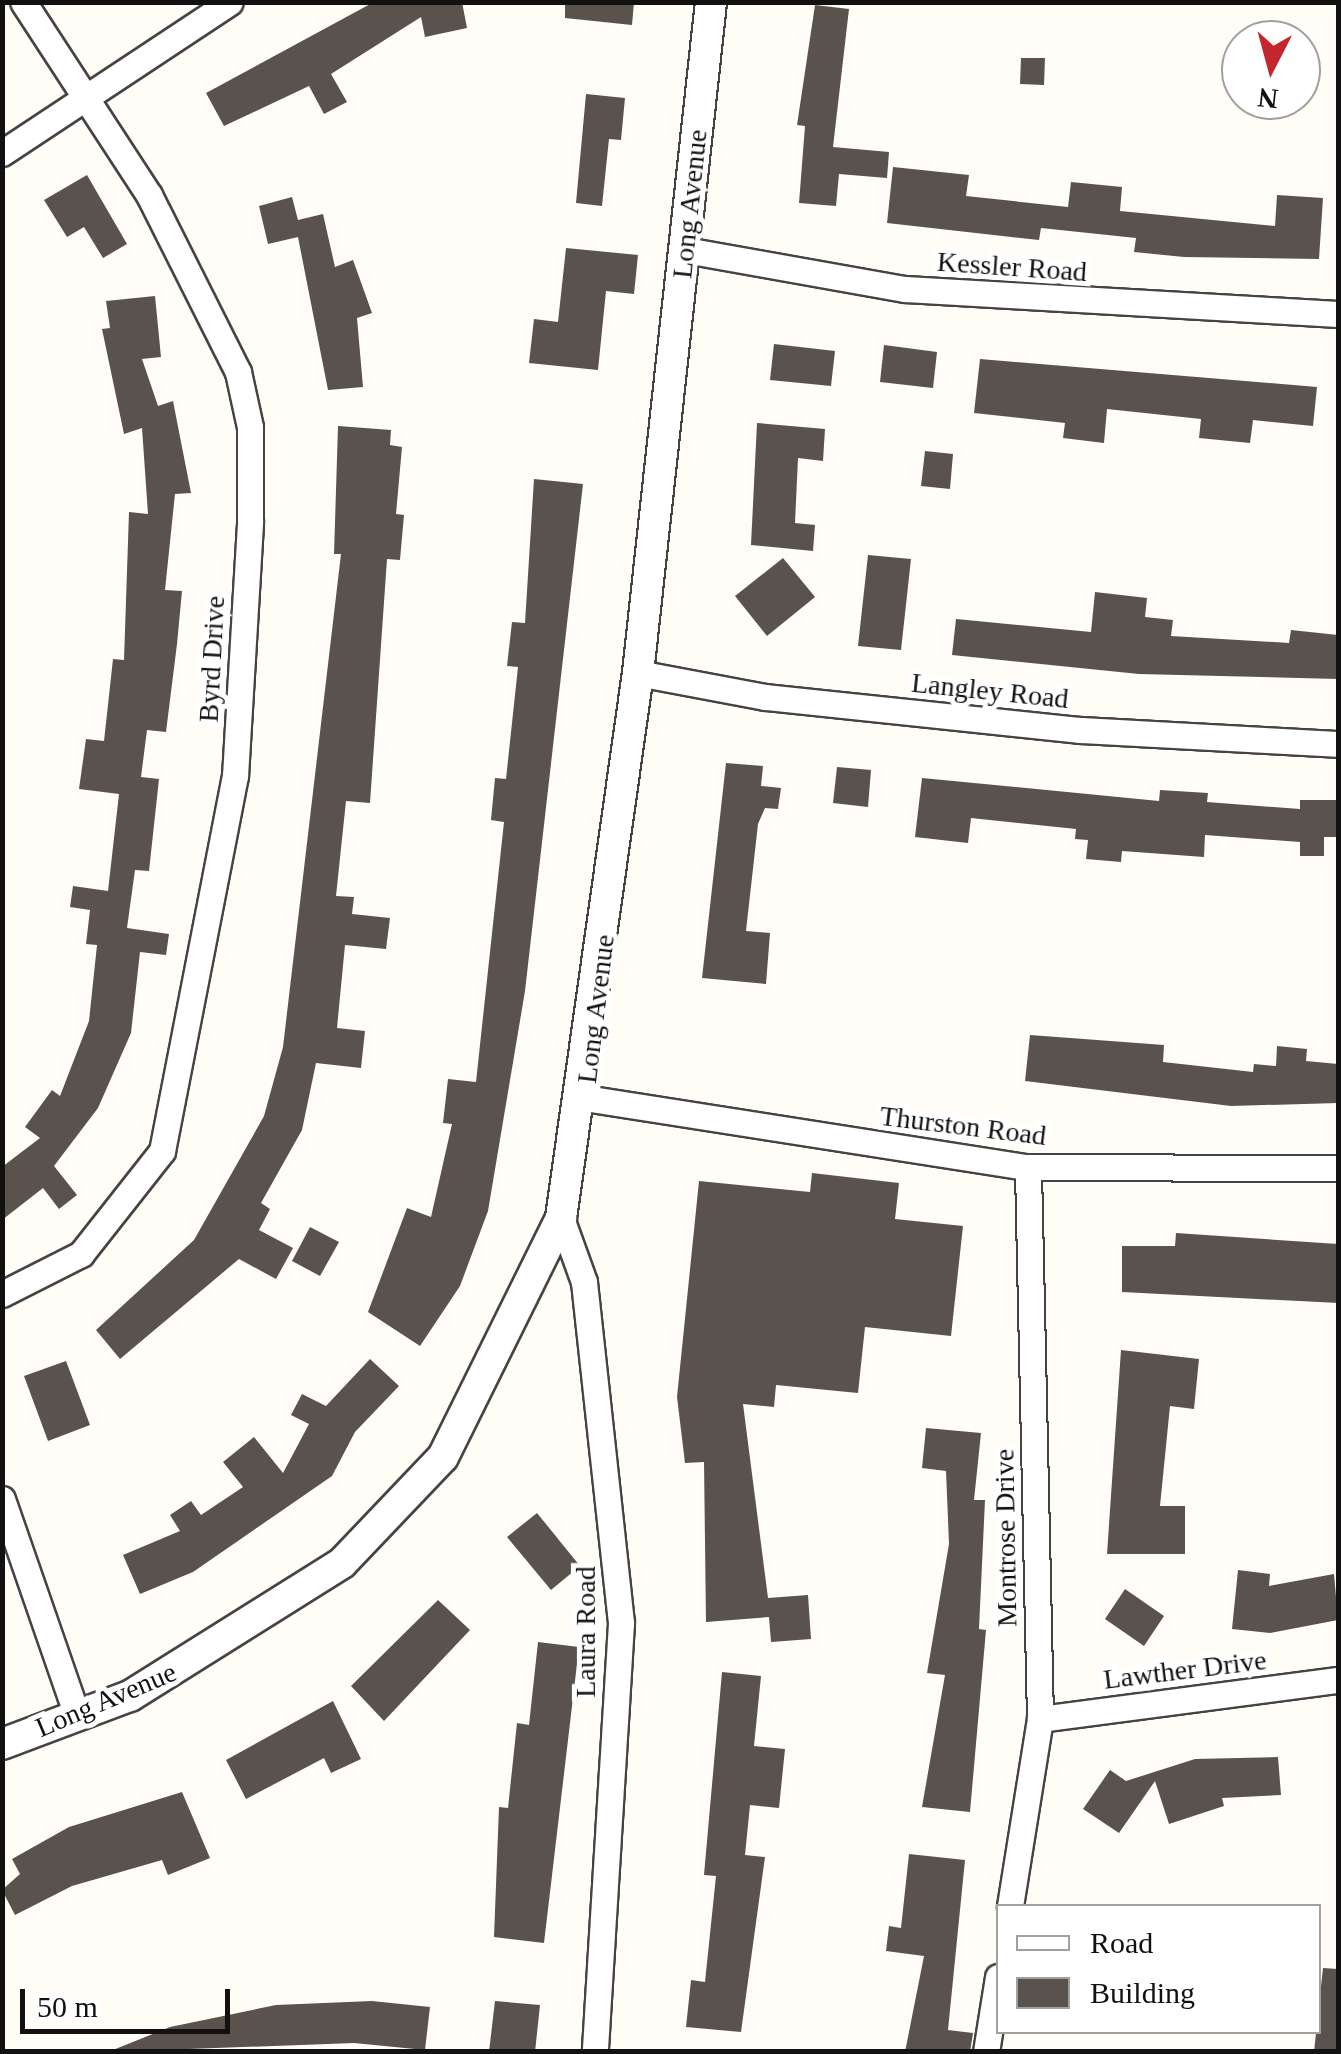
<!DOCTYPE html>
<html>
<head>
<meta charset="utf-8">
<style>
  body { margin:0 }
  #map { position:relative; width:1341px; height:2054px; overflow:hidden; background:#fffdf5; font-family:"Times New Roman",serif }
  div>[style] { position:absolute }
  .building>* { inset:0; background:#5a524d }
  .roads { filter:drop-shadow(2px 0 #444) drop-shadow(-2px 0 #444) drop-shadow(0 2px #444) drop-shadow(0 -2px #444) }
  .minor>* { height:25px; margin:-12.5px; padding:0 12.5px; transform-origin:12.5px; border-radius:12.5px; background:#fff }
  .tertiary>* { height:30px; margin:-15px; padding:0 15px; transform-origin:15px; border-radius:15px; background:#fff }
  span { translate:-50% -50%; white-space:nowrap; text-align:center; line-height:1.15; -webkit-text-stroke:10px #fff; paint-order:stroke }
  .street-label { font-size:28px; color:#111 }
  .frame { position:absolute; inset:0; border:5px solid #111; pointer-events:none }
  .legend { position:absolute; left:996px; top:1904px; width:325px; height:130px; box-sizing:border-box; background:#fff; border:2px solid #a0a0a0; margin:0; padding:12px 18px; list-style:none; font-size:30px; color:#111 }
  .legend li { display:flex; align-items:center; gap:20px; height:50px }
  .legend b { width:50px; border:2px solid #a0a0a0 }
  .north { position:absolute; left:1221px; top:20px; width:100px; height:100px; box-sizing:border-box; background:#fff; border:2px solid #a0a0a0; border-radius:50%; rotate:186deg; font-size:28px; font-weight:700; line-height:40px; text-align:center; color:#111 }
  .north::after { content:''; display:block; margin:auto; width:35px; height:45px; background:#c4262e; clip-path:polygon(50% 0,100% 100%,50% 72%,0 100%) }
  .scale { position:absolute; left:20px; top:1989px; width:210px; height:45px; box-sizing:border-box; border:5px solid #111; border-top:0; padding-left:12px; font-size:30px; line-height:35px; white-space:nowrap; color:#111; -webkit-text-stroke:8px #fff; paint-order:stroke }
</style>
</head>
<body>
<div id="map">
  <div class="building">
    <i style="clip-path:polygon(374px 2px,462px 2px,467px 28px,425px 37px,421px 17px,331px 74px,347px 102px,324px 114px,309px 86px,224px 126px,206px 93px)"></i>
    <i style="clip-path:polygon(565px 2px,634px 2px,632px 25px,565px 18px)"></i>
    <i style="clip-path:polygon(815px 5px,849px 9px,833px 147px,889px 152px,887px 178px,839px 174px,836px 206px,799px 203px,805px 126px,797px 125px)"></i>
    <i style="clip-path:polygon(1021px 58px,1045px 58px,1044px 85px,1020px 84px)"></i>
    <i style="clip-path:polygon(586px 94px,625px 98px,621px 140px,609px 139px,602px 206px,576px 203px)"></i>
    <i style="clip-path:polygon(893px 167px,969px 175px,966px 196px,1068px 207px,1071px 182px,1122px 187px,1120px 211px,1275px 226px,1277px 195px,1323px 198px,1319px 259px,1184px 257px,1134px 252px,1136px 238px,1041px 228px,1039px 240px,887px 223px)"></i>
    <i style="clip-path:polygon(87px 175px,127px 244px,103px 258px,84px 227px,67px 237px,44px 200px)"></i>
    <i style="clip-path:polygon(292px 197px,298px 220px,323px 214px,335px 267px,353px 260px,372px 313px,357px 318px,363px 387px,328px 390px,298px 237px,268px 244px,259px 206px)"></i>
    <i style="clip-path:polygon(566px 248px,638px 255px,634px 294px,606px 291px,598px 370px,529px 363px,534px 319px,558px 322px)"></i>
    <i style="clip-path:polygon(155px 296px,161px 357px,142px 359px,158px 406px,173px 401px,191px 493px,175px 494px,165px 590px,182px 591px,177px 644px,166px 732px,147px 730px,141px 777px,159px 779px,149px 871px,135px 870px,127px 928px,169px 934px,166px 955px,140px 952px,131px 1033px,98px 1108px,54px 1166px,77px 1195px,59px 1209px,43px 1188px,2px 1220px,2px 1167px,40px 1138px,25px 1127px,52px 1090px,60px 1096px,89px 1021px,97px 945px,86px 944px,90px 910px,70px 907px,73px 886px,108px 891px,119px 794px,79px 789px,86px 739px,104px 741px,113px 659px,124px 660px,129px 512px,148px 514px,142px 428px,124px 434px,102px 329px,110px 328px,106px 301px)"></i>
    <i style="clip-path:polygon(774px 344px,835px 351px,831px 386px,770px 380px)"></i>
    <i style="clip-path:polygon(884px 345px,937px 352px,933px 388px,880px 382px)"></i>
    <i style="clip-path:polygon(980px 359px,1317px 387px,1313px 426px,1253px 420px,1250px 443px,1199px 438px,1201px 419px,1107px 409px,1104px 443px,1063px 438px,1065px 423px,974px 413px)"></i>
    <i style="clip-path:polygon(757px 423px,825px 429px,823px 461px,798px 458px,795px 523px,815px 525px,813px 551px,751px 545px)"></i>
    <i style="clip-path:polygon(338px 426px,391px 430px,390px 445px,402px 447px,396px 514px,404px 515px,400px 560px,387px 559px,370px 803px,346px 801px,336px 896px,354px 897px,352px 914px,390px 918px,386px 949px,345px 945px,337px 1028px,365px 1031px,361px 1068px,316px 1063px,302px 1130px,261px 1203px,270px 1209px,259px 1230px,293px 1248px,276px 1279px,239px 1259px,120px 1359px,96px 1330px,194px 1240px,264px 1116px,283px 1047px,341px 554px,334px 554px)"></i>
    <i style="clip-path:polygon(925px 451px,953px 454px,950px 489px,921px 486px)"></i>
    <i style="clip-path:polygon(534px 479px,583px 484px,525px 991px,488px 1211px,460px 1286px,420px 1346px,368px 1312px,407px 1208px,431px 1217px,452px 1124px,443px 1123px,448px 1079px,476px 1082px,504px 822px,491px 820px,495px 778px,506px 779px,518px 667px,507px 666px,512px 622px,525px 623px)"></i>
    <i style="clip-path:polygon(868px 555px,911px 559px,901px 650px,858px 646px)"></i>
    <i style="clip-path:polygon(783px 558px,815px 597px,767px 636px,735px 596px)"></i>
    <i style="clip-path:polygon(1095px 592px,1147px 598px,1145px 617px,1173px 620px,1171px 636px,1289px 643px,1291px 630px,1338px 635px,1338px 679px,1139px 674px,952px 655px,956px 619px,1091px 632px)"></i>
    <i style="clip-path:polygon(726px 763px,763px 766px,761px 786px,781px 788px,778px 809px,765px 808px,758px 824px,746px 931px,770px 933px,766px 984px,702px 978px)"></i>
    <i style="clip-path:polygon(837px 767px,871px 770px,868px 807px,833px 803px)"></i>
    <i style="clip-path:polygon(922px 778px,1159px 801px,1160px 790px,1208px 793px,1207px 802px,1300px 809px,1300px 800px,1338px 800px,1338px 837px,1324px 837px,1324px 856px,1300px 856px,1300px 842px,1205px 835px,1204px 857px,1122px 851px,1121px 862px,1086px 859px,1088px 840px,1075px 839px,1076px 829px,971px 818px,968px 843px,915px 837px)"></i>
    <i style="clip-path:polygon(1030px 1035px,1164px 1045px,1163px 1062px,1253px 1072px,1254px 1064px,1276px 1066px,1277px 1046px,1307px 1049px,1306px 1061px,1338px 1064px,1338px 1103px,1231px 1106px,1025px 1081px)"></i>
    <i style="clip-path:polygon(812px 1173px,899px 1183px,895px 1219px,963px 1226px,951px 1336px,865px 1327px,858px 1393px,776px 1385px,774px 1407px,743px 1404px,768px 1598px,808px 1595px,811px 1639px,771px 1642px,769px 1617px,706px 1622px,704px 1462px,685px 1463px,677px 1397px,699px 1181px,810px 1192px)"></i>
    <i style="clip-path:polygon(310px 1227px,339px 1242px,320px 1276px,292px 1261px)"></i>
    <i style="clip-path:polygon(1176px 1233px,1338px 1244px,1338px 1303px,1122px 1292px,1122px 1246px,1175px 1246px)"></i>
    <i style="clip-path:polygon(1121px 1350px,1199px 1359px,1194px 1409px,1170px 1406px,1160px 1506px,1185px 1506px,1185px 1554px,1107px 1554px)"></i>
    <i style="clip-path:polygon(370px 1359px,399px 1386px,355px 1432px,332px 1476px,193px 1572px,140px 1594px,123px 1555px,180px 1531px,170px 1515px,191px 1501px,201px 1515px,243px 1487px,223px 1462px,254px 1437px,283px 1473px,309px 1424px,291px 1415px,302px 1394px,326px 1406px)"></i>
    <i style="clip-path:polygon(66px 1361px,90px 1425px,48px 1441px,24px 1376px)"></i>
    <i style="clip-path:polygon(926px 1428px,981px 1433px,974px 1500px,985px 1500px,979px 1629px,986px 1630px,970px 1812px,922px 1807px,945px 1675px,927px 1673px,949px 1544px,946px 1471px,922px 1468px)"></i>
    <i style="clip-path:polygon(537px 1513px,580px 1566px,551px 1590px,507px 1537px)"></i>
    <i style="clip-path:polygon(1238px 1570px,1270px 1574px,1269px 1586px,1334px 1574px,1338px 1620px,1270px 1633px,1232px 1629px)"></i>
    <i style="clip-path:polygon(1125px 1589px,1164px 1616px,1144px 1646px,1105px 1619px)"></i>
    <i style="clip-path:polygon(438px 1600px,470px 1630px,384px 1721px,351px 1686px)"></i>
    <i style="clip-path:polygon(538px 1642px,579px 1647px,544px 1943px,494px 1937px,499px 1807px,508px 1808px,517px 1723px,529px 1725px)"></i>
    <i style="clip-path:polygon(722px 1672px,761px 1676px,754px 1746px,785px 1749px,779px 1808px,750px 1805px,745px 1855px,765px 1857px,741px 2032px,686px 2027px,691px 1980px,705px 1982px,716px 1876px,704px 1875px)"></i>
    <i style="clip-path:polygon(333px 1701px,361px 1759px,331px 1773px,324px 1758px,246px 1799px,226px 1760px)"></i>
    <i style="clip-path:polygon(1278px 1757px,1281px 1795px,1222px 1798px,1224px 1806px,1169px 1824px,1155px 1781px,1119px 1833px,1083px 1809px,1110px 1770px,1126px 1781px,1195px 1759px)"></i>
    <i style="clip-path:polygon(182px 1792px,210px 1858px,168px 1875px,162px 1860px,72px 1886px,15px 1915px,2px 1890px,20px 1874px,12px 1859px,69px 1827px)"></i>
    <i style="clip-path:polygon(909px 1854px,965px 1860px,948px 2030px,973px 2033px,970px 2052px,905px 2052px,924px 1956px,886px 1951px,889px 1926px,901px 1928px)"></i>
    <i style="clip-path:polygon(1323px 1968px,1338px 1969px,1338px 2052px,1314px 2052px)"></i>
    <i style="clip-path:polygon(372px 2001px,430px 2007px,425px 2050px,354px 2043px,108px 2052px,170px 2027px,276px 2005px)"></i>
    <i style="clip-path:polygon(495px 2001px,540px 2005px,535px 2052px,489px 2052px)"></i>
  </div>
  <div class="roads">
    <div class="minor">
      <i style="left:2px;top:153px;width:273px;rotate:-33.5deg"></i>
      <i style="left:685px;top:250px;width:223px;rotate:10.1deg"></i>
      <i style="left:905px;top:289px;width:434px;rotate:3.3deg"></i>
      <i style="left:638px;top:673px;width:129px;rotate:10.7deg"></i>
      <i style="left:765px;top:697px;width:317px;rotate:6deg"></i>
      <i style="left:1080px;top:730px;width:258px;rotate:3.1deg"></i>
      <i style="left:585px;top:1098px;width:448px;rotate:8.9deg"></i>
      <i style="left:1028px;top:1167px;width:310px;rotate:0.2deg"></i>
      <i style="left:561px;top:1218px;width:68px;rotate:70.2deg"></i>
      <i style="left:584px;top:1282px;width:343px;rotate:83.8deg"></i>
      <i style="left:621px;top:1623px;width:430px;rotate:93.5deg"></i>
      <i style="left:2px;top:1294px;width:89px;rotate:-26.9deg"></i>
      <i style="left:81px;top:1254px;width:131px;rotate:-51.8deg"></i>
      <i style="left:162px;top:1151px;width:382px;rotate:-79deg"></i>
      <i style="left:235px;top:776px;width:256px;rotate:-86.6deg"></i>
      <i style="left:250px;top:520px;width:93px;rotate:-90deg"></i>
      <i style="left:250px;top:427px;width:56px;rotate:-102.3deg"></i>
      <i style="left:238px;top:372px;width:198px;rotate:-116.7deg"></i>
      <i style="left:149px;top:195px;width:230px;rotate:-123.1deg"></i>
      <i style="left:2px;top:1499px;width:230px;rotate:70.9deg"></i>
      <i style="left:1040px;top:1719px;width:301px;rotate:-7.5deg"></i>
      <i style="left:1010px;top:1906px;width:189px;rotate:-80.9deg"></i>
      <i style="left:1040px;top:1719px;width:552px;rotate:-91.25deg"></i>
      <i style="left:986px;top:2052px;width:76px;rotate:-80.9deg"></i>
    </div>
    <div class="tertiary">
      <i style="left:2px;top:1744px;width:137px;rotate:-20.6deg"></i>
      <i style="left:130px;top:1696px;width:250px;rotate:-32.1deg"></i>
      <i style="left:342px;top:1563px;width:146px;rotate:-46.4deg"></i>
      <i style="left:443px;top:1457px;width:267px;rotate:-63.7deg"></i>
      <i style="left:561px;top:1218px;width:550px;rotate:-81.96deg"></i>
      <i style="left:638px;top:673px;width:675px;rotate:-83.79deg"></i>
    </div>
  </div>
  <div class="street-label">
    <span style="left:690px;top:204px;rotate:-84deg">Long Avenue</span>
    <span style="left:1012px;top:267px;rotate:4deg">Kessler Road</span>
    <span style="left:212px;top:659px;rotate:-87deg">Byrd Drive</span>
    <span style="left:990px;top:691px;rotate:6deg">Langley Road</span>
    <span style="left:596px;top:1009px;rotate:-83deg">Long Avenue</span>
    <span style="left:963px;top:1126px;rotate:7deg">Thurston Road</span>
    <span style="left:1006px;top:1538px;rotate:-91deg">Montrose Drive</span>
    <span style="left:586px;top:1632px;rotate:-90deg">Laura Road</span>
    <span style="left:1185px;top:1670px;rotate:-7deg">Lawther Drive</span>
    <span style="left:106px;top:1700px;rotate:-23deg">Long Avenue</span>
  </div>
  <div class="frame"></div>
  <ul class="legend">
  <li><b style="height:12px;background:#fff"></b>Road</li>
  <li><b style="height:28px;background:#5a524d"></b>Building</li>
  </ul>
  <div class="north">N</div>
  <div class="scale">50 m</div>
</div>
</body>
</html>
